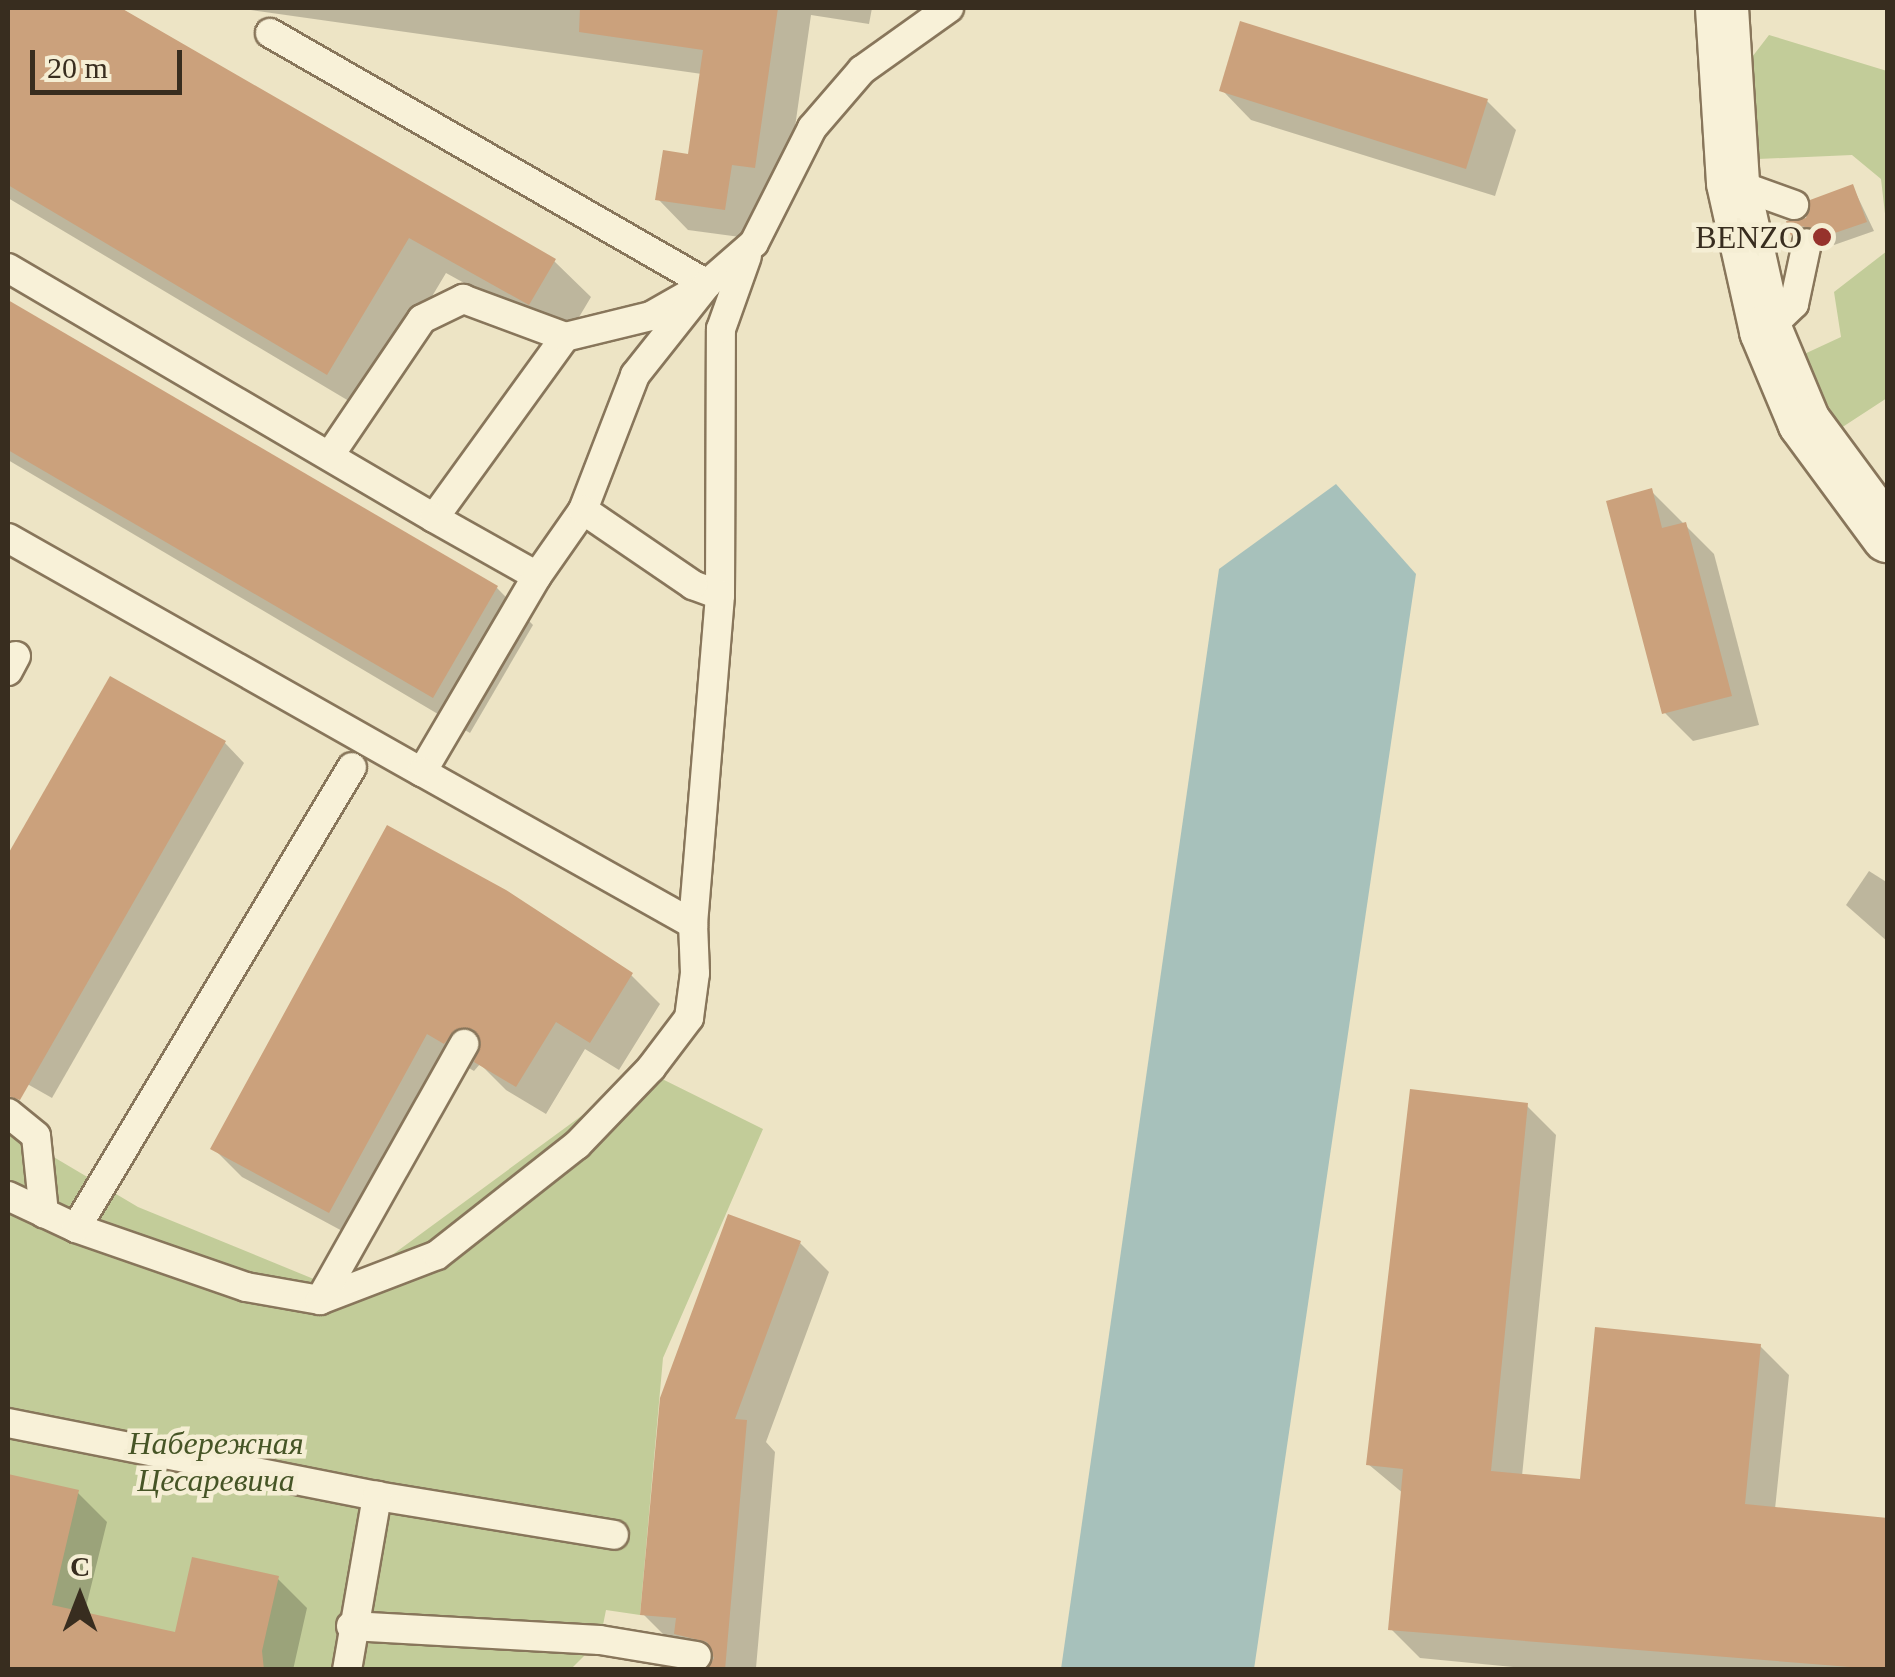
<!DOCTYPE html>
<html>
<head>
<meta charset="utf-8">
<style>
  body { margin:0 }
  #map { position:relative; width:1895px; height:1677px; overflow:hidden; background:#ede4c5; font-family:"Times New Roman",serif }
  div>[style] { position:absolute }
  .green>* { inset:0; background:#c2cc99 }
  .water>* { inset:0; background:#a7c1bb }
  .shadow>* { inset:0; background:#0003 }
  .building>* { inset:0; background:#cba17c }
  .roads { filter:drop-shadow(2px 0 #88765b) drop-shadow(-2px 0 #88765b) drop-shadow(0 2px #88765b) drop-shadow(0 -2px #88765b) }
  .lane>* { height:28px; margin:-14px; padding:0 14px; transform-origin:14px; border-radius:14px; background:#f8f1d8 }
  .street>* { height:52px; margin:-26px; padding:0 26px; transform-origin:26px; border-radius:26px; background:#f8f1d8 }
  .dots>* { width:28px; height:28px; translate:-50% -50%; box-sizing:border-box; border:5px solid #f5eed4; border-radius:50% }
  span { translate:-50% -50%; white-space:nowrap; text-align:center; line-height:1.15; -webkit-text-stroke:9px #f5eed4; paint-order:stroke }
  .poi-label { font-size:32px; color:#382d1f }
  .right { translate:-100% -50%; text-align:right }
  .park-label { font-size:32px; color:#465526; font-style:italic }
  .frame { position:absolute; inset:0; border:10px solid #382d1f; pointer-events:none }
  .north { position:absolute; left:30px; top:1547px; width:100px; height:100px; -webkit-text-stroke:8px #f5eed4; paint-order:stroke; rotate:0deg; font-size:28px; font-weight:700; line-height:40px; text-align:center; color:#382d1f }
  .north::after { content:''; display:block; margin:auto; width:35px; height:45px; background:#382d1f; clip-path:polygon(50% 0,100% 100%,50% 72%,0 100%) }
  .scale { position:absolute; left:30px; top:50px; width:152px; height:45px; box-sizing:border-box; border:5px solid #382d1f; border-top:0; padding-left:12px; font-size:30px; line-height:35px; white-space:nowrap; color:#382d1f; -webkit-text-stroke:8px #f5eed4; paint-order:stroke }
</style>
</head>
<body>
<div id="map">
  <div class="green">
    <i style="clip-path:polygon(1769px 35px,1887px 71px,1887px 231px,1881px 179px,1852px 155px,1758px 159px,1749px 61px)"></i>
    <i style="clip-path:polygon(1887px 251px,1887px 398px,1841px 428px,1800px 356px,1841px 337px,1834px 292px)"></i>
    <i style="clip-path:polygon(644px 1070px,763px 1129px,663px 1358px,640px 1615px,606px 1610px,600px 1640px,571px 1669px,8px 1670px,8px 1130px,138px 1207px,343px 1291px)"></i>
  </div>
  <div class="water">
    <i style="clip-path:polygon(1336px 484px,1416px 574px,1254px 1669px,1061px 1669px,1219px 569px)"></i>
  </div>
  <div class="shadow">
    <i style="clip-path:polygon(8px 8px,120px 8px,554px 261px,591px 297px,566px 339px,446px 273px,364px 410px,8px 198px)"></i>
    <i style="clip-path:polygon(237px 8px,872px 8px,869px 24px,811px 15px,785px 197px,762px 194px,755px 239px,688px 230px,658px 199px,690px 157px,702px 74px)"></i>
    <i style="clip-path:polygon(1222px 90px,1487px 101px,1516px 130px,1495px 196px,1251px 120px)"></i>
    <i style="clip-path:polygon(1853px 187px,1874px 231px,1834px 245px,1813px 234px,1802px 244px,1793px 235px,1789px 223px,1808px 220px)"></i>
    <i style="clip-path:polygon(8px 301px,497px 588px,533px 625px,470px 733px,8px 460px)"></i>
    <i style="clip-path:polygon(1651px 491px,1714px 554px,1759px 725px,1693px 741px,1664px 712px)"></i>
    <i style="clip-path:polygon(111px 679px,225px 743px,244px 763px,52px 1098px,8px 1073px,8px 859px)"></i>
    <i style="clip-path:polygon(388px 828px,631px 975px,660px 1004px,619px 1070px,585px 1049px,546px 1114px,506px 1090px,480px 1064px,474px 1071px,457px 1061px,359px 1240px,242px 1177px,213px 1148px)"></i>
    <i style="clip-path:polygon(1869px 871px,1888px 883px,1888px 942px,1846px 905px)"></i>
    <i style="clip-path:polygon(1527px 1106px,1556px 1135px,1522px 1476px,1582px 1482px,1760px 1346px,1789px 1375px,1775px 1509px,1886px 1520px,1888px 1509px,1888px 1670px,1543px 1670px,1420px 1658px,1391px 1629px,1404px 1494px,1368px 1464px)"></i>
    <i style="clip-path:polygon(800px 1243px,829px 1272px,766px 1442px,775px 1452px,756px 1668px,769px 1670px,708px 1670px,713px 1664px,672px 1643px,643px 1614px)"></i>
    <i style="clip-path:polygon(8px 1476px,78px 1493px,107px 1522px,84px 1615px,177px 1635px,278px 1579px,307px 1608px,293px 1670px,8px 1670px)"></i>
  </div>
  <div class="building">
    <i style="clip-path:polygon(8px 8px,121px 8px,556px 259px,529px 305px,409px 238px,327px 375px,8px 185px)"></i>
    <i style="clip-path:polygon(580px 8px,778px 8px,755px 168px,732px 165px,725px 210px,655px 200px,663px 150px,688px 154px,703px 50px,579px 32px)"></i>
    <i style="clip-path:polygon(1240px 21px,1488px 99px,1466px 169px,1219px 91px)"></i>
    <i style="clip-path:polygon(1853px 184px,1867px 222px,1823px 237px,1803px 226px,1791px 236px,1786px 221px,1806px 218px,1810px 200px)"></i>
    <i style="clip-path:polygon(8px 300px,498px 586px,433px 698px,8px 450px)"></i>
    <i style="clip-path:polygon(1652px 488px,1662px 528px,1686px 522px,1732px 696px,1662px 714px,1606px 501px)"></i>
    <i style="clip-path:polygon(110px 676px,226px 741px,20px 1100px,8px 1096px,8px 854px)"></i>
    <i style="clip-path:polygon(387px 825px,506px 890px,633px 973px,590px 1043px,556px 1022px,516px 1087px,474px 1062px,481px 1043px,473px 1029px,456px 1029px,444px 1044px,427px 1034px,329px 1213px,210px 1149px)"></i>
    <i style="clip-path:polygon(1410px 1089px,1528px 1103px,1491px 1471px,1580px 1479px,1595px 1327px,1761px 1344px,1745px 1504px,1888px 1518px,1888px 1670px,1388px 1630px,1403px 1469px,1366px 1465px)"></i>
    <i style="clip-path:polygon(728px 1214px,801px 1241px,735px 1419px,747px 1420px,725px 1670px,707px 1670px,714px 1658px,707px 1642px,674px 1634px,676px 1618px,640px 1615px,660px 1398px)"></i>
    <i style="clip-path:polygon(8px 1474px,79px 1490px,52px 1605px,175px 1632px,192px 1557px,279px 1576px,262px 1651px,264px 1670px,8px 1670px)"></i>
  </div>
  <div class="roads">
    <div class="lane">
      <i style="left:270px;top:33px;width:504px;rotate:29.87deg"></i>
      <i style="left:1733px;top:183px;width:65px;rotate:19.8deg"></i>
      <i style="left:8px;top:268px;width:494px;rotate:30.4deg"></i>
      <i style="left:434px;top:518px;width:223px;rotate:-54.1deg"></i>
      <i style="left:565px;top:337px;width:89px;rotate:-13.7deg"></i>
      <i style="left:651px;top:316px;width:48px;rotate:-29.7deg"></i>
      <i style="left:1766px;top:331px;width:39px;rotate:-44deg"></i>
      <i style="left:1794px;top:304px;width:62px;rotate:-78deg"></i>
      <i style="left:330px;top:455px;width:164px;rotate:-55.9deg"></i>
      <i style="left:422px;top:319px;width:46px;rotate:-26deg"></i>
      <i style="left:463px;top:299px;width:109px;rotate:20.4deg"></i>
      <i style="left:434px;top:518px;width:118px;rotate:29.4deg"></i>
      <i style="left:8px;top:538px;width:476px;rotate:29.5deg"></i>
      <i style="left:422px;top:772px;width:227px;rotate:-59.6deg"></i>
      <i style="left:537px;top:576px;width:80px;rotate:-55.1deg"></i>
      <i style="left:583px;top:510px;width:145px;rotate:-68.9deg"></i>
      <i style="left:635px;top:375px;width:116px;rotate:-51.6deg"></i>
      <i style="left:707px;top:284px;width:62px;rotate:-41.1deg"></i>
      <i style="left:754px;top:243px;width:129px;rotate:-63.2deg"></i>
      <i style="left:812px;top:128px;width:77px;rotate:-49.2deg"></i>
      <i style="left:862px;top:70px;width:107px;rotate:-35.5deg"></i>
      <i style="left:720px;top:595px;width:266px;rotate:-89.8deg"></i>
      <i style="left:721px;top:329px;width:77px;rotate:-70.4deg"></i>
      <i style="left:8px;top:671px;width:17px;rotate:-62deg"></i>
      <i style="left:422px;top:772px;width:311px;rotate:29.3deg"></i>
      <i style="left:8px;top:1113px;width:36px;rotate:39deg"></i>
      <i style="left:36px;top:1136px;width:78px;rotate:84.1deg"></i>
      <i style="left:8px;top:1196px;width:75px;rotate:25.2deg"></i>
      <i style="left:76px;top:1228px;width:180px;rotate:19.1deg"></i>
      <i style="left:246px;top:1287px;width:75px;rotate:10deg"></i>
      <i style="left:320px;top:1300px;width:125px;rotate:-21deg"></i>
      <i style="left:437px;top:1255px;width:178px;rotate:-38.2deg"></i>
      <i style="left:577px;top:1145px;width:107px;rotate:-46.1deg"></i>
      <i style="left:651px;top:1068px;width:63px;rotate:-52.8deg"></i>
      <i style="left:689px;top:1018px;width:45px;rotate:-82.4deg"></i>
      <i style="left:695px;top:973px;width:49px;rotate:-92.3deg"></i>
      <i style="left:693px;top:924px;width:330px;rotate:-85.3deg"></i>
      <i style="left:720px;top:595px;width:29px;rotate:-160deg"></i>
      <i style="left:693px;top:585px;width:133px;rotate:-145.7deg"></i>
      <i style="left:76px;top:1228px;width:537px;rotate:-59.09deg"></i>
      <i style="left:320px;top:1300px;width:294px;rotate:-60.6deg"></i>
      <i style="left:8px;top:1423px;width:376px;rotate:11.2deg"></i>
      <i style="left:377px;top:1496px;width:240px;rotate:9.3deg"></i>
      <i style="left:351px;top:1626px;width:249px;rotate:3.2deg"></i>
      <i style="left:600px;top:1640px;width:98px;rotate:9.4deg"></i>
      <i style="left:347px;top:1670px;width:177px;rotate:-80.2deg"></i>
    </div>
    <div class="street">
      <i style="left:1722px;top:8px;width:175px;rotate:86.4deg"></i>
      <i style="left:1733px;top:183px;width:152px;rotate:77.4deg"></i>
      <i style="left:1766px;top:331px;width:99px;rotate:67.3deg"></i>
      <i style="left:1804px;top:422px;width:142px;rotate:53.6deg"></i>
    </div>
  </div>
  <div class="dots">
    <i style="left:1822px;top:237px;background:#96322c"></i>
  </div>
  <div class="poi-label">
    <span class="right" style="left:1802px;top:237px">BENZO</span>
  </div>
  <div class="park-label">
    <span style="left:216px;top:1462px">Набережная<br>Цесаревича</span>
  </div>
  <div class="frame"></div>
  <div class="north">С</div>
  <div class="scale">20 m</div>
</div>
</body>
</html>
